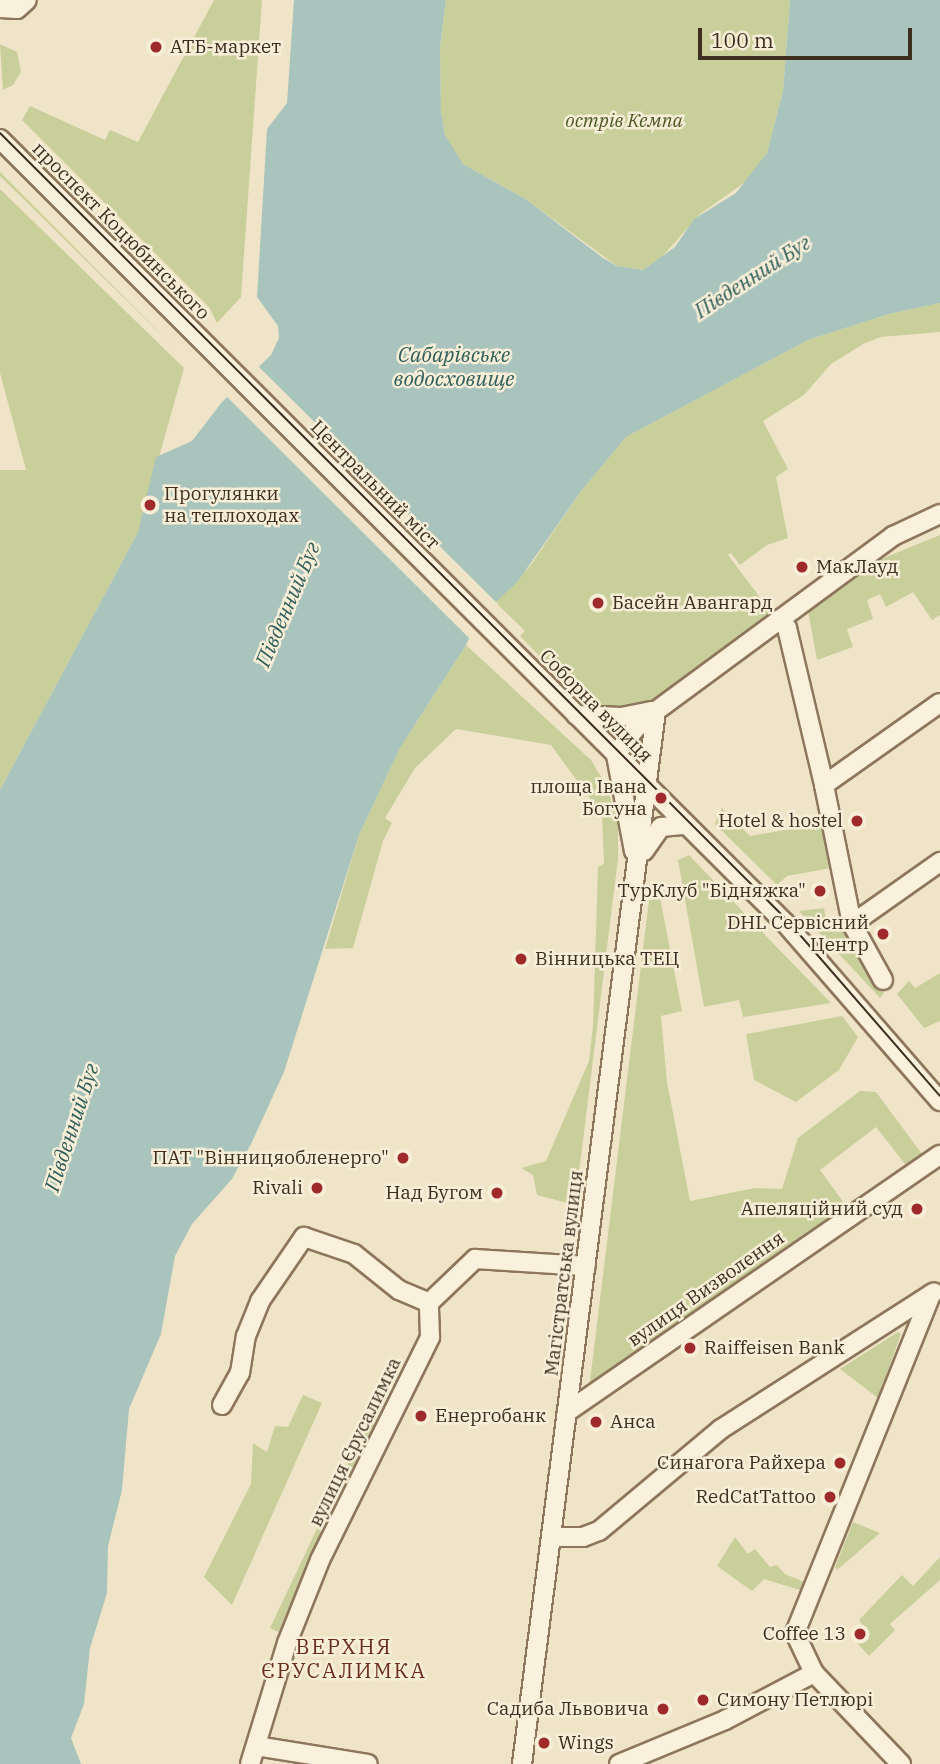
<!DOCTYPE html>
<html>
<head>
<meta charset="utf-8">
<style>
  body { margin:0 }
  #map { position:relative; width:940px; height:1764px; overflow:hidden; background:#f0e4c8; font-family:"IBM Plex Serif",serif }
  div>[style] { position:absolute }
  .green>* { inset:0; background:#c9cf9b }
  .water>* { inset:0; background:#a9c4bc }
  .pier>* { inset:0; background:#f0e4c8 }
  .roads { filter:drop-shadow(2px 0 #8d765c) drop-shadow(-2px 0 #8d765c) drop-shadow(0 2px #8d765c) drop-shadow(0 -2px #8d765c) }
  .minor>* { height:18px; margin:-9px; padding:0 9px; transform-origin:9px; border-radius:9px; background:#faf1dc }
  .tram>* { height:2px; margin:-1px; padding:0 1px; transform-origin:1px; border-radius:1px; background:#3d2e20 }
  .dots>* { width:19px; height:19px; translate:-50% -50%; box-sizing:border-box; border:4px solid #f7eed8; border-radius:50% }
  span { translate:-50% -50%; white-space:nowrap; text-align:center; line-height:1.15; -webkit-text-stroke:5px #f7eed8; paint-order:stroke }
  .poi-label { font-size:19px; color:#3d2e20 }
  .left { translate:0 -50%; text-align:left }
  .right { translate:-100% -50%; text-align:right }
  .park-label { font-size:19px; color:#4d5a26; font-style:italic }
  .street-label { font-size:19px; color:#3d2e20 }
  .water-label { font-size:21px; color:#2f5d5a; font-style:italic }
  .neighbourhood-label { font-size:21px; color:#6b2e1e; letter-spacing:2px }
  .scale { position:absolute; left:698px; top:28px; width:214px; height:32px; box-sizing:border-box; border:4px solid #3d2e20; border-top:0; padding-left:9px; font-size:21px; line-height:24px; white-space:nowrap; color:#3d2e20; -webkit-text-stroke:5px #f7eed8; paint-order:stroke }
</style>
</head>
<body>
<div id="map">
  <div class="green">
    <i style="clip-path:polygon(214px 0,262px 0,241px 297px,217px 323px,209px 307px,22px 120px,30px 106px,105px 140px,110px 130px,138px 142px)"></i>
    <i style="clip-path:polygon(446px 0,790px 0,783px 91px,767px 153px,751px 178px,700px 214px,654px 266px,644px 270px,617px 266px,527px 200px,463px 164px,455px 153px,445px 135px,441px 112px,440px 48px)"></i>
    <i style="clip-path:polygon(0 44px,17px 52px,21px 72px,13px 85px,3px 90px)"></i>
    <i style="clip-path:polygon(0 172px,176px 349px,0 176px)"></i>
    <i style="clip-path:polygon(0 189px,184px 368px,138px 532px,0 790px,0 470px,26px 470px,0 373px)"></i>
    <i style="clip-path:polygon(940px 303px,940px 332px,881px 337px,865px 343px,831px 364px,804px 395px,763px 421px,788px 469px,776px 477px,788px 538px,767px 545px,740px 565px,731px 553px,728px 555px,774px 616px,651px 709px,599px 711px,587px 705px,520px 636px,525px 631px,495px 602px,530px 566px,582px 490px,626px 437px,808px 340px,889px 314px)"></i>
    <i style="clip-path:polygon(940px 535px,940px 615px,932px 620px,913px 592px,886px 607px,880px 594px,867px 600px,873px 619px,847px 629px,853px 647px,817px 660px,808px 611px,874px 562px)"></i>
    <i style="clip-path:polygon(466px 645px,591px 760px,607px 787px,618px 821px,618px 859px,575px 1205px,537px 1195px,533px 1175px,521px 1168px,546px 1161px,589px 1061px,593px 1026px,598px 867px,604px 864px,602px 815px,551px 745px,456px 729px,415px 768px,385px 818px,392px 823px,383px 841px,353px 948px,325px 949px,359px 835px,400px 748px)"></i>
    <i style="clip-path:polygon(722px 808px,750px 836px,824px 823px,831px 868px,787px 876px,777px 885px,715px 824px)"></i>
    <i style="clip-path:polygon(689px 855px,769px 939px,831px 1003px,743px 1017px,739px 1000px,704px 1007px,678px 860px)"></i>
    <i style="clip-path:polygon(660px 898px,682px 1011px,661px 1016px,667px 1082px,690px 1201px,755px 1188px,782px 1189px,798px 1138px,860px 1091px,876px 1092px,928px 1162px,912px 1173px,876px 1127px,820px 1170px,852px 1214px,588px 1397px,649px 900px)"></i>
    <i style="clip-path:polygon(824px 908px,826px 919px,848px 936px,853px 951px,885px 991px,880px 998px,799px 911px)"></i>
    <i style="clip-path:polygon(940px 973px,940px 1021px,924px 1028px,897px 994px,909px 981px,915px 988px)"></i>
    <i style="clip-path:polygon(842px 1016px,858px 1037px,839px 1070px,796px 1102px,754px 1080px,746px 1034px)"></i>
    <i style="clip-path:polygon(898px 1332px,901px 1334px,878px 1398px,840px 1369px)"></i>
    <i style="clip-path:polygon(303px 1395px,322px 1403px,232px 1605px,204px 1577px,251px 1484px,253px 1443px,267px 1452px,275px 1426px,288px 1427px)"></i>
    <i style="clip-path:polygon(381px 1424px,285px 1635px,270px 1628px,366px 1425px)"></i>
    <i style="clip-path:polygon(853px 1522px,880px 1533px,837px 1570px,835px 1567px)"></i>
    <i style="clip-path:polygon(735px 1537px,748px 1554px,755px 1549px,770px 1567px,777px 1565px,785px 1574px,809px 1584px,806px 1592px,764px 1579px,752px 1591px,717px 1566px)"></i>
    <i style="clip-path:polygon(940px 1557px,940px 1580px,890px 1624px,895px 1630px,869px 1656px,857px 1643px,868px 1632px,859px 1620px,902px 1575px,913px 1586px)"></i>
  </div>
  <div class="water">
    <i style="clip-path:polygon(294px 0,446px 0,440px 48px,441px 112px,445px 135px,463px 164px,527px 200px,603px 258px,617px 266px,643px 270px,675px 247px,694px 219px,736px 193px,767px 153px,783px 91px,790px 0,940px 0,940px 303px,889px 314px,808px 340px,626px 437px,582px 490px,518px 581px,479px 618px,466px 645px,400px 748px,359px 835px,284px 1072px,251px 1144px,232px 1179px,192px 1224px,175px 1256px,161px 1334px,129px 1409px,122px 1490px,108px 1546px,107px 1593px,90px 1648px,84px 1704px,71px 1738px,81px 1764px,0 1764px,0 790px,138px 532px,156px 457px,192px 441px,222px 402px,271px 355px,279px 338px,278px 326px,257px 297px,267px 129px,287px 103px)"></i>
  </div>
  <div class="pier">
    <i style="clip-path:polygon(257px 365px,498px 604px,482px 620px,472px 641px,225px 395px)"></i>
  </div>
  <div class="roads">
    <div class="minor">
      <i style="left:0;top:8px;width:17px;rotate:3deg"></i>
      <i style="left:17px;top:9px;width:13px;rotate:-42deg"></i>
      <i style="left:0;top:139px;width:1109px;rotate:44.96deg"></i>
      <i style="left:785px;top:923px;width:236px;rotate:49deg"></i>
      <i style="left:780px;top:619px;width:11px;rotate:52deg"></i>
      <i style="left:787px;top:628px;width:161px;rotate:76.7deg"></i>
      <i style="left:824px;top:785px;width:142px;rotate:78.6deg"></i>
      <i style="left:852px;top:924px;width:64px;rotate:61deg"></i>
      <i style="left:576px;top:715px;width:45px;rotate:2.5deg"></i>
      <i style="left:621px;top:717px;width:32px;rotate:-11deg"></i>
      <i style="left:616px;top:755px;width:32px;rotate:-54deg"></i>
      <i style="left:635px;top:729px;width:28px;rotate:-41deg"></i>
      <i style="left:656px;top:711px;width:295px;rotate:-36.4deg"></i>
      <i style="left:893px;top:536px;width:52px;rotate:-25.1deg"></i>
      <i style="left:616px;top:755px;width:98px;rotate:79.4deg"></i>
      <i style="left:824px;top:785px;width:142px;rotate:-35.3deg"></i>
      <i style="left:644px;top:851px;width:29px;rotate:-55deg"></i>
      <i style="left:661px;top:827px;width:24px;rotate:-5deg"></i>
      <i style="left:852px;top:924px;width:108px;rotate:-35.2deg"></i>
      <i style="left:222px;top:1405px;width:37px;rotate:-61deg"></i>
      <i style="left:240px;top:1373px;width:37px;rotate:-81deg"></i>
      <i style="left:246px;top:1336px;width:38px;rotate:-68deg"></i>
      <i style="left:260px;top:1301px;width:78px;rotate:-55.5deg"></i>
      <i style="left:304px;top:1237px;width:53px;rotate:18.8deg"></i>
      <i style="left:354px;top:1254px;width:58px;rotate:38.7deg"></i>
      <i style="left:399px;top:1290px;width:33px;rotate:23deg"></i>
      <i style="left:567px;top:1412px;width:453px;rotate:-34.6deg"></i>
      <i style="left:553px;top:1537px;width:30px"></i>
      <i style="left:583px;top:1537px;width:17px;rotate:-21deg"></i>
      <i style="left:599px;top:1531px;width:159px;rotate:-39.9deg"></i>
      <i style="left:721px;top:1429px;width:253px;rotate:-32.7deg"></i>
      <i style="left:256px;top:1746px;width:113px;rotate:9.1deg"></i>
      <i style="left:250px;top:1764px;width:127px;rotate:-73deg"></i>
      <i style="left:287px;top:1643px;width:89px;rotate:-68.3deg"></i>
      <i style="left:320px;top:1560px;width:249px;rotate:-63.7deg"></i>
      <i style="left:430px;top:1337px;width:34px;rotate:-92deg"></i>
      <i style="left:429px;top:1303px;width:64px;rotate:-43.7deg"></i>
      <i style="left:475px;top:1259px;width:111px;rotate:3.6deg"></i>
      <i style="left:522px;top:1764px;width:1061px;rotate:-82.75deg"></i>
      <i style="left:619px;top:1764px;width:115px;rotate:-22.5deg"></i>
      <i style="left:725px;top:1720px;width:101px;rotate:-27.8deg"></i>
      <i style="left:901px;top:1764px;width:126px;rotate:-133.7deg"></i>
      <i style="left:814px;top:1673px;width:44px;rotate:-115.4deg"></i>
      <i style="left:795px;top:1633px;width:365px;rotate:-68.1deg"></i>
    </div>
  </div>
  <div class="tram">
    <i style="left:0;top:133px;width:1113px;rotate:45deg"></i>
    <i style="left:787px;top:920px;width:233px;rotate:49deg"></i>
  </div>
  <div class="dots">
    <i style="left:156px;top:47px;background:#9e2a2b"></i>
    <i style="left:150px;top:505px;background:#9e2a2b"></i>
    <i style="left:802px;top:567px;background:#9e2a2b"></i>
    <i style="left:598px;top:603px;background:#9e2a2b"></i>
    <i style="left:661px;top:798px;background:#9e2a2b"></i>
    <i style="left:857px;top:821px;background:#9e2a2b"></i>
    <i style="left:820px;top:891px;background:#9e2a2b"></i>
    <i style="left:883px;top:934px;background:#9e2a2b"></i>
    <i style="left:521px;top:959px;background:#9e2a2b"></i>
    <i style="left:403px;top:1158px;background:#9e2a2b"></i>
    <i style="left:317px;top:1188px;background:#9e2a2b"></i>
    <i style="left:497px;top:1193px;background:#9e2a2b"></i>
    <i style="left:917px;top:1209px;background:#9e2a2b"></i>
    <i style="left:690px;top:1348px;background:#9e2a2b"></i>
    <i style="left:421px;top:1416px;background:#9e2a2b"></i>
    <i style="left:596px;top:1422px;background:#9e2a2b"></i>
    <i style="left:840px;top:1463px;background:#9e2a2b"></i>
    <i style="left:830px;top:1497px;background:#9e2a2b"></i>
    <i style="left:860px;top:1634px;background:#9e2a2b"></i>
    <i style="left:703px;top:1700px;background:#9e2a2b"></i>
    <i style="left:663px;top:1709px;background:#9e2a2b"></i>
    <i style="left:544px;top:1743px;background:#9e2a2b"></i>
  </div>
  <div class="poi-label">
    <span class="left" style="left:170px;top:47px">АТБ-маркет</span>
    <span class="left" style="left:164px;top:505px">Прогулянки<br>на теплоходах</span>
    <span class="left" style="left:816px;top:567px">МакЛауд</span>
    <span class="left" style="left:612px;top:603px">Басейн Авангард</span>
    <span class="right" style="left:647px;top:798px">площа Івана<br>Богуна</span>
    <span class="right" style="left:843px;top:821px">Hotel &amp; hostel</span>
    <span class="right" style="left:806px;top:891px">ТурКлуб "Бідняжка"</span>
    <span class="right" style="left:869px;top:934px">DHL Сервісний<br>Центр</span>
    <span class="left" style="left:535px;top:959px">Вінницька ТЕЦ</span>
    <span class="right" style="left:389px;top:1158px">ПАТ "Вінницяобленерго"</span>
    <span class="right" style="left:303px;top:1188px">Rivali</span>
    <span class="right" style="left:483px;top:1193px">Над Бугом</span>
    <span class="right" style="left:903px;top:1209px">Апеляційний суд</span>
    <span class="left" style="left:704px;top:1348px">Raiffeisen Bank</span>
    <span class="left" style="left:435px;top:1416px">Енергобанк</span>
    <span class="left" style="left:610px;top:1422px">Анса</span>
    <span class="right" style="left:826px;top:1463px">Синагога Райхера</span>
    <span class="right" style="left:816px;top:1497px">RedCatTattoo</span>
    <span class="right" style="left:846px;top:1634px">Coffee 13</span>
    <span class="left" style="left:717px;top:1700px">Симону Петлюрі</span>
    <span class="right" style="left:649px;top:1709px">Садиба Львовича</span>
    <span class="left" style="left:558px;top:1743px">Wings</span>
  </div>
  <div class="park-label">
    <span style="left:624px;top:121px">острів Кемпа</span>
  </div>
  <div class="street-label">
    <span style="left:121px;top:231px;rotate:45deg">проспект Коцюбинського</span>
    <span style="left:375px;top:485px;rotate:45deg">Центральний міст</span>
    <span style="left:596px;top:706px;rotate:45deg">Соборна вулиця</span>
    <span style="left:564px;top:1273px;rotate:-83deg">Магістратська вулиця</span>
    <span style="left:706px;top:1289px;rotate:-35deg">вулиця Визволення</span>
    <span style="left:355px;top:1442px;rotate:-64deg">вулиця Єрусалимка</span>
  </div>
  <div class="water-label">
    <span style="left:752px;top:276px;rotate:-33deg">Південний Буг</span>
    <span style="left:454px;top:366px">Сабарівське<br>водосховище</span>
    <span style="left:287px;top:604px;rotate:-67deg">Південний Буг</span>
    <span style="left:71px;top:1127px;rotate:-72deg">Південний Буг</span>
  </div>
  <div class="neighbourhood-label">
    <span style="left:344px;top:1658px">ВЕРХНЯ<br>ЄРУСАЛИМКА</span>
  </div>
  <div class="scale">100 m</div>
</div>
</body>
</html>
